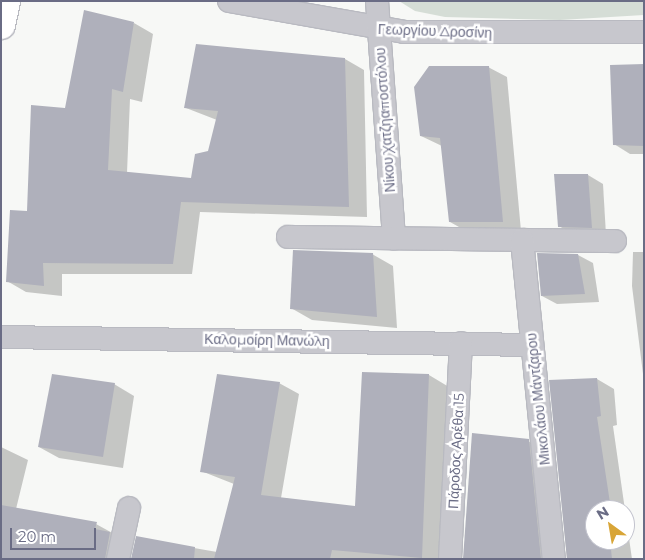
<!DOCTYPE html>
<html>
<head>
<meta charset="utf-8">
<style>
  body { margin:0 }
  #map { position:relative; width:645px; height:560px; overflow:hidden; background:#f7f8f6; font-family:Montserrat,sans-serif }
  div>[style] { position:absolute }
  .green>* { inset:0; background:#d5ddd6 }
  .shadow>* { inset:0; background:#0003 }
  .building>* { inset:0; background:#afb0bb }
  .roads { filter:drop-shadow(1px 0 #b9bac1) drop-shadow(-1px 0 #b9bac1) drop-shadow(0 1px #b9bac1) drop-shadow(0 -1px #b9bac1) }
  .street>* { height:22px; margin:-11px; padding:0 11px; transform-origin:11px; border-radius:11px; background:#c7c7cd }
  .secondary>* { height:28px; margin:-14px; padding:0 14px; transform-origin:14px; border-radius:14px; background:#fff }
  span { translate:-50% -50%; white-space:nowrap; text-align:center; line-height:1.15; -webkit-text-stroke:5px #fff; paint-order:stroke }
  .street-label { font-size:14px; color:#6a6c85 }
  .frame { position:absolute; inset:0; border:2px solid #6a6c85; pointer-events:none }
  .north { position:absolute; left:585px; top:500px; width:50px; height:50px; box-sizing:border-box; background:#fff; border:1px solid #c3c4ce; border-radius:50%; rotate:328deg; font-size:14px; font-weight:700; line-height:20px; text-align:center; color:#6a6c85 }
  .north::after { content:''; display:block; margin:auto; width:18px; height:22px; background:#d8a537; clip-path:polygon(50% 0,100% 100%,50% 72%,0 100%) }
  .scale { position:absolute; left:10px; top:528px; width:86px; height:22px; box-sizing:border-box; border:2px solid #6a6c85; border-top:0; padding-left:6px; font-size:15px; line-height:18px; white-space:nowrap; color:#6a6c85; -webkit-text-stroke:4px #fff; paint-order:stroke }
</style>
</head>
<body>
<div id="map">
  <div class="green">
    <i style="clip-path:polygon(399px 1px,644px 1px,644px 15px,560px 20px,445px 17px,415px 11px)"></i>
  </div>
  <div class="shadow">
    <i style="clip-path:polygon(134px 23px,153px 34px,142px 102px,130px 99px,127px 173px,192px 179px,209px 152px,217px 120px,186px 108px,345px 59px,364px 70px,367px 217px,200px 212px,192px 274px,62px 274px,62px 296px,26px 292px,7px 281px,66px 109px)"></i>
    <i style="clip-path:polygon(644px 66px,644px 154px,630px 154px,614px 144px)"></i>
    <i style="clip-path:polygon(488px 67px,507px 77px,521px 231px,468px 232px,450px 222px,442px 146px,421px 136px)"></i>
    <i style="clip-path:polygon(588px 175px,603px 184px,606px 235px,574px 235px,559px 226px,556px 176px)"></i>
    <i style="clip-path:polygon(633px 252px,644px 252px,644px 382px,632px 286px)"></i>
    <i style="clip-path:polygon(372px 254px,393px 266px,397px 328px,312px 320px,291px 308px)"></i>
    <i style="clip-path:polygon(578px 255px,593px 263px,599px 302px,557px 304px,542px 296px)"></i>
    <i style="clip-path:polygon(364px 373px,429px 375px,449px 387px,441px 559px,133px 559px,137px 538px,217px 552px,234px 484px,201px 471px,279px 383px,299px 394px,281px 498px,356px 507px)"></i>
    <i style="clip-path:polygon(evenodd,597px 379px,614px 389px,617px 425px,613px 426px,632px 559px,567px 559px,551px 382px,597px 379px,595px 510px,625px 510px,625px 540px,595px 540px,595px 510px)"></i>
    <i style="clip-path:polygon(114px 384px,134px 396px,123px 468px,59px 458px,39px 447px)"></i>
    <i style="clip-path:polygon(528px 441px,545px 450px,556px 559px,464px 559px)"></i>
    <i style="clip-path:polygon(1px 447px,28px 460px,16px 509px,96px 524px,116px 535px,127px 559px,1px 559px)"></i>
  </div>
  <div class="building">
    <i style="clip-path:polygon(84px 10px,134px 22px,123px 92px,112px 89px,108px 170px,191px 178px,195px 154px,208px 151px,218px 111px,184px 108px,196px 44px,345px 58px,349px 207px,181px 202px,173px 264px,43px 263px,44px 286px,6px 282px,10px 210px,27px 211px,31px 105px,65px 108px)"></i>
    <i style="clip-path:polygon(644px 64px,644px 146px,613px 145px,610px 65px)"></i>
    <i style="clip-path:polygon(429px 66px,489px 66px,503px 222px,449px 222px,440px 138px,420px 136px,414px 87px)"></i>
    <i style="clip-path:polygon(554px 174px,588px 174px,592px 228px,558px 227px)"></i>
    <i style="clip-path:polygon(293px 250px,373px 253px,377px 317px,290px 309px)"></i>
    <i style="clip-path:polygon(537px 253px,578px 254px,585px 294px,541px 296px)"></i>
    <i style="clip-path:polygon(362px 372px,429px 374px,422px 558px,332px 550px,330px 559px,214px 559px,235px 477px,200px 472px,217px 374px,280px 382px,261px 495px,355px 506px)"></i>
    <i style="clip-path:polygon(52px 374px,115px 383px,103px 457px,38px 447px)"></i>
    <i style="clip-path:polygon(597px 378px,601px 416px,597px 417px,610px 503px,605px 503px,606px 510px,595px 510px,595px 540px,610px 540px,612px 559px,567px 559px,549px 380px)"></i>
    <i style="clip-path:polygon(472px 433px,529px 439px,541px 559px,463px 559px)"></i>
    <i style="clip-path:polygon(1px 505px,97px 522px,95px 529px,110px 532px,105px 559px,1px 559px)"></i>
    <i style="clip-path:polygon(136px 536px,195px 547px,194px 559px,131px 559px)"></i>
  </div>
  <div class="roads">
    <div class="street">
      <i style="left:229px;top:1px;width:178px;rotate:10deg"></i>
      <i style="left:404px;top:32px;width:240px"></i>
      <i style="left:377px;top:1px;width:238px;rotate:85.9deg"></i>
      <i style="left:288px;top:237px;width:327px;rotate:0.7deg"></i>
      <i style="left:522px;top:240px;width:321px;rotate:84.3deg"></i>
      <i style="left:1px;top:337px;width:531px;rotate:0.86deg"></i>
      <i style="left:118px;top:559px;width:52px;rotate:-77.8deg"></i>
      <i style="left:450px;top:559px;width:216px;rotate:-87.1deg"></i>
    </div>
    <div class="secondary">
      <i style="left:1px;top:25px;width:25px;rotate:-78deg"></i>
    </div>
  </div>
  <div class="street-label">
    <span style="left:435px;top:31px;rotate:2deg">Γεωργίου Δροσίνη</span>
    <span style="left:385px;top:120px;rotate:-94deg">Νίκου Χατζηαποστόλου</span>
    <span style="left:267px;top:340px;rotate:1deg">Καλομοίρη Μανώλη</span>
    <span style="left:538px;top:399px;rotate:-96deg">Μικολάου Μάντζαρου</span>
    <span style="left:456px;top:451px;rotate:-87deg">Πάροδος Αρέθα 15</span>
  </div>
  <div class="frame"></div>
  <div class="north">N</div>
  <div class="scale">20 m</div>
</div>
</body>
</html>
